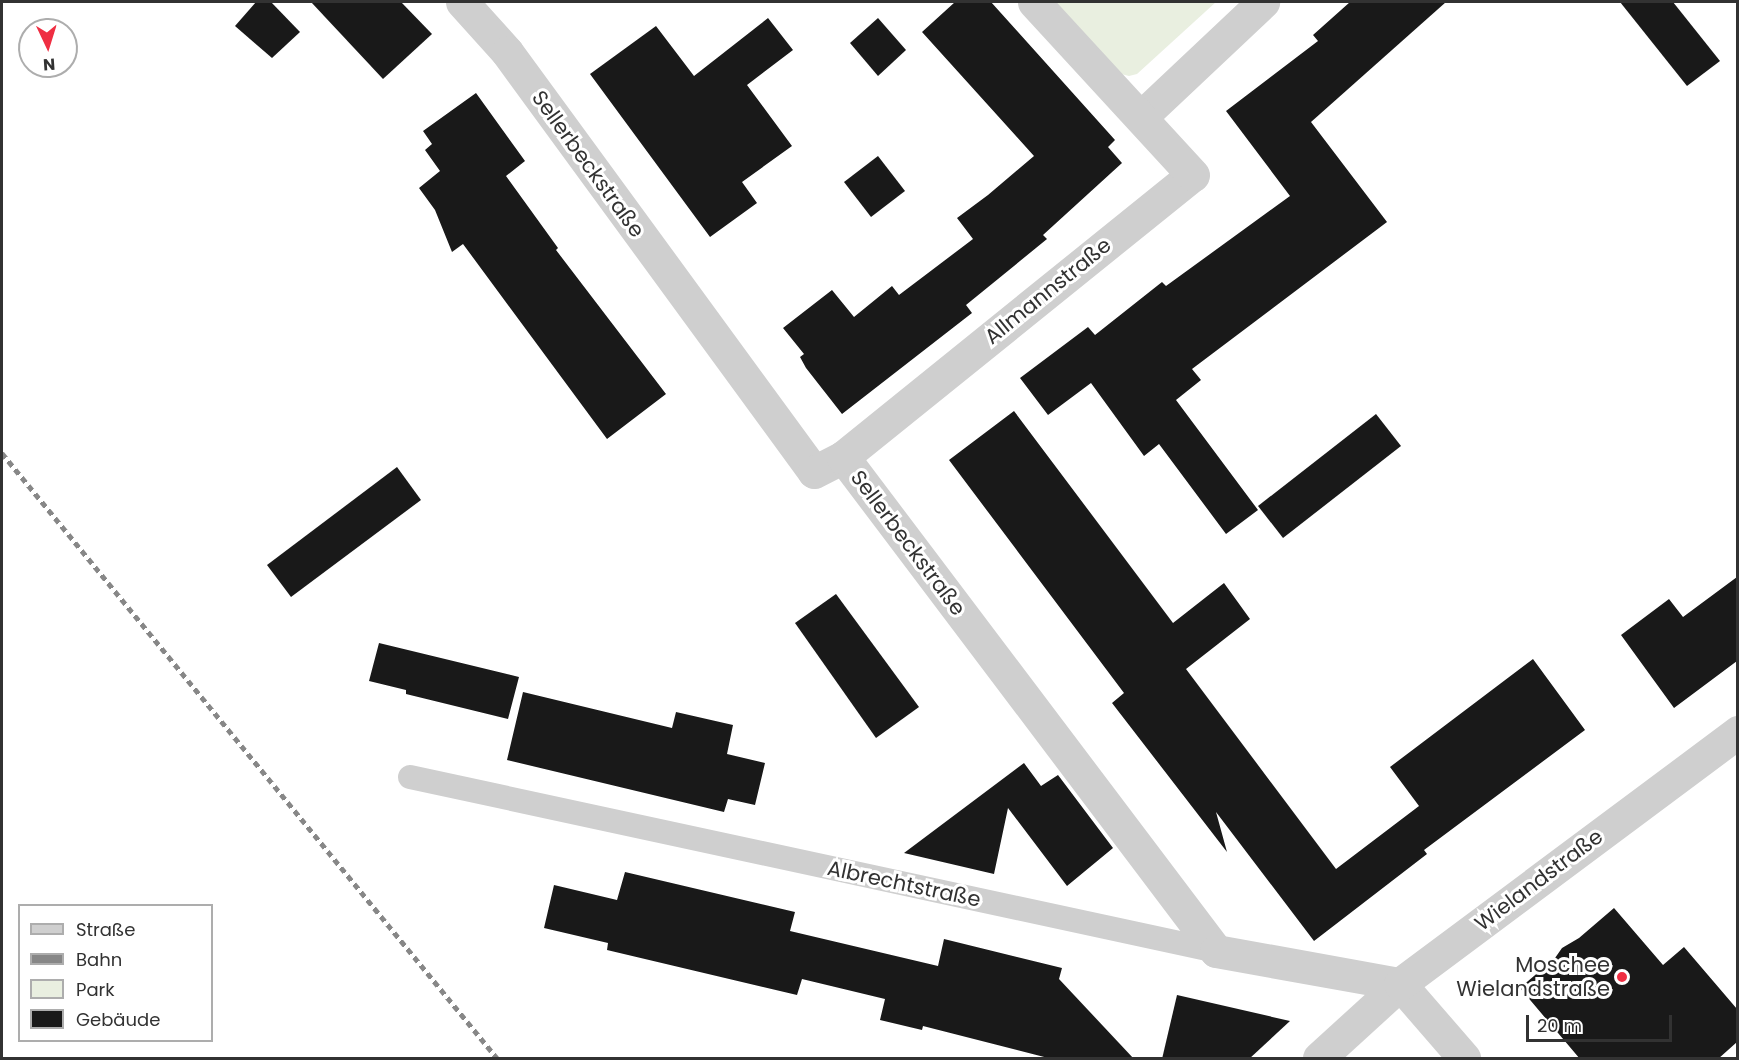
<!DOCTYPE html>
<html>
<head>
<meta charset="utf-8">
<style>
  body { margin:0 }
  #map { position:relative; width:1739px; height:1060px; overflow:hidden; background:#fff; font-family:Poppins,sans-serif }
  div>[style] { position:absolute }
  .green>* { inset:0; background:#e9efe0 }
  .building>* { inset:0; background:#191919 }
  .lane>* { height:24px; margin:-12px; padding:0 12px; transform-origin:12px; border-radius:12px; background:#cfcfcf }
  .street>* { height:33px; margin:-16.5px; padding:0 16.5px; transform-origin:16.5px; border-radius:16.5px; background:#cfcfcf }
  .rail>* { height:4.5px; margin-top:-2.25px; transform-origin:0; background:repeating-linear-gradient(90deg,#878787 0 6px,transparent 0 10.5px) }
  .dots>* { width:16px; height:16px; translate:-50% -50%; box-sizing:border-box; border:3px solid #fff; border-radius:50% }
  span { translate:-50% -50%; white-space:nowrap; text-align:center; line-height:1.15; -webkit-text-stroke:6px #fff; paint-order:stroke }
  .street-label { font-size:21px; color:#323232 }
  .poi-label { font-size:21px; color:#323232 }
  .right { translate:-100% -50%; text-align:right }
  .frame { position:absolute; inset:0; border:3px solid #323232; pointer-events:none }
  .legend { position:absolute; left:18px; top:904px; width:195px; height:138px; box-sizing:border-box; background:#fff; border:2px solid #adadad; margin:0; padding:8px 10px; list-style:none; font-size:18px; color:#323232 }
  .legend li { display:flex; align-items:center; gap:12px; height:30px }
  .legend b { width:30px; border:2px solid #adadad }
  .north { position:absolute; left:18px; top:18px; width:60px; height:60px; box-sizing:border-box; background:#fff; border:2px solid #adadad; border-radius:50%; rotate:176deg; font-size:16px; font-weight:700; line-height:24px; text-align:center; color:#323232 }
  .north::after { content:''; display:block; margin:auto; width:21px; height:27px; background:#ef2e42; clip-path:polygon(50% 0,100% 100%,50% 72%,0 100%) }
  .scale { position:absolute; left:1526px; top:1015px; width:146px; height:27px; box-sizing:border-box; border:3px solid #323232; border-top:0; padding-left:8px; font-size:18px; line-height:21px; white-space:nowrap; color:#323232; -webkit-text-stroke:4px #fff; paint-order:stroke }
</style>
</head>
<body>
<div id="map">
  <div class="green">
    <i style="clip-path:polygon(1054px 2px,1216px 2px,1137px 74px,1129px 76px,1121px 74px)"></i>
  </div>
  <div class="building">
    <i style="clip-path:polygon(256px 2px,271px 2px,300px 32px,272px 58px,235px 26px)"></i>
    <i style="clip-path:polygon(311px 2px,401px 2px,432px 34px,383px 79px)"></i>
    <i style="clip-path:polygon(955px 2px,991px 2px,1115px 140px,1108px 147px,1122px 163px,1043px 235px,1047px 239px,966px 305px,972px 313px,842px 414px,806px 368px,800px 357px,804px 354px,783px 328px,832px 290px,854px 317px,892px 286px,899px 295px,973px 239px,957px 218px,988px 195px,1034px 156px,922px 32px)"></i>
    <i style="clip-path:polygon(1350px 2px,1446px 2px,1311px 122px,1387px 222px,1192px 369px,1201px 380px,1176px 400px,1258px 510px,1226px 534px,1159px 444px,1144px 456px,1091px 383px,1048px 415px,1020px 378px,1088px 327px,1095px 335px,1162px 282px,1166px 286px,1290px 196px,1226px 111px,1318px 41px,1313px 35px)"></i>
    <i style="clip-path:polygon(1620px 2px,1673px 2px,1720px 61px,1687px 86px)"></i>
    <i style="clip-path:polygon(768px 18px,793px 50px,747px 85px,792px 146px,742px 182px,757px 203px,710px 237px,590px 74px,656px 26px,694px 76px)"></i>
    <i style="clip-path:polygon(878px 18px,906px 50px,878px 76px,850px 43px)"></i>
    <i style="clip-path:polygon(476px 93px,525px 161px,506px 176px,558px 248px,556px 250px,666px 394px,607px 439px,463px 244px,452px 252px,435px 210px,419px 188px,440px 171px,425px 150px,432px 144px,423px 131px)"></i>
    <i style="clip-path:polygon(878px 156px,905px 191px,871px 217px,844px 182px)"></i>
    <i style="clip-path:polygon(1014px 411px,1173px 623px,1224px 583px,1250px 619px,1186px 669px,1336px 869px,1419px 806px,1390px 767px,1533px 659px,1585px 730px,1424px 850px,1427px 854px,1314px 941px,1216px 812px,1227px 852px,1112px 703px,1124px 693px,949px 460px)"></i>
    <i style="clip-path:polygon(1376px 414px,1401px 446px,1283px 538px,1258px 506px)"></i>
    <i style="clip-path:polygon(397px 467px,421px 500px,291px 597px,267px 565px)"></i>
    <i style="clip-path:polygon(1737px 577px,1737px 661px,1674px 708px,1621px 635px,1669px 599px,1683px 617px)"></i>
    <i style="clip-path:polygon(836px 594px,919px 707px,876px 738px,795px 623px)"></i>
    <i style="clip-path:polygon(379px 643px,519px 677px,508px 719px,406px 694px,406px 690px,369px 681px)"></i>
    <i style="clip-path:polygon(523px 692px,672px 728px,676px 712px,733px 725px,727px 754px,765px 763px,755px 805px,728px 799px,724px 812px,507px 760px)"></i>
    <i style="clip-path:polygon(1024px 763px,1041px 786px,1058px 775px,1113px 848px,1067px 886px,1008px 808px,994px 874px,904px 853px)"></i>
    <i style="clip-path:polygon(625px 872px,795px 912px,790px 931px,938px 966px,944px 939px,1062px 968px,1059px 979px,1134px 1059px,1052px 1059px,923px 1026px,922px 1030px,880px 1020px,885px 999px,802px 979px,797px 995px,607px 950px,608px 943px,544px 928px,554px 885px,617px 900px)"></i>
    <i style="clip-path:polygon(1614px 908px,1663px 965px,1684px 947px,1737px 1009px,1737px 1042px,1718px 1059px,1580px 1059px,1520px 988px,1555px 958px,1562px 948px,1579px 938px)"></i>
    <i style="clip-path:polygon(1177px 995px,1290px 1021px,1249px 1059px,1162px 1059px)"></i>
  </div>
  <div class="lane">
    <i style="left:410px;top:777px;width:825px;rotate:12.18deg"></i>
  </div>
  <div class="street">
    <i style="left:462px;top:2px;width:67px;rotate:48deg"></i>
    <i style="left:507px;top:52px;width:520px;rotate:53.83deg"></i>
    <i style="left:814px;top:472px;width:33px;rotate:-27deg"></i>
    <i style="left:843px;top:457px;width:619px;rotate:52.94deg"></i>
    <i style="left:1216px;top:951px;width:187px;rotate:10.2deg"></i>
    <i style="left:1141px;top:117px;width:168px;rotate:-43.3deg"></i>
    <i style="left:843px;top:457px;width:449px;rotate:-38.9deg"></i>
    <i style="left:1193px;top:175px;width:235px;rotate:-132.6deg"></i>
    <i style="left:1400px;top:984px;width:98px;rotate:49.1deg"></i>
    <i style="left:1319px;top:1058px;width:110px;rotate:-42.4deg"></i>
    <i style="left:1400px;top:984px;width:422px;rotate:-36.7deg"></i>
  </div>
  <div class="rail">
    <i style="left:2px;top:453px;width:782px;rotate:50.71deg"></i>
  </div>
  <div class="dots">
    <i style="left:1622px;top:977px;background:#ef2e42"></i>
  </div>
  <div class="street-label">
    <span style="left:588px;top:164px;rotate:54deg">Sellerbeckstraße</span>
    <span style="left:1048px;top:291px;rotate:-39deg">Allmannstraße</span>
    <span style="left:908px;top:543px;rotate:53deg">Sellerbeckstraße</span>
    <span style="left:1539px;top:880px;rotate:-37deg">Wielandstraße</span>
    <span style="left:904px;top:884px;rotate:12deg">Albrechtstraße</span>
  </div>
  <div class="poi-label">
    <span class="right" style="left:1610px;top:977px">Moschee<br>Wielandstraße</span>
  </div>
  <div class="frame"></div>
  <ul class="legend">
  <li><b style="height:8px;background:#cfcfcf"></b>Straße</li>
  <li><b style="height:8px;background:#878787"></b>Bahn</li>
  <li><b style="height:16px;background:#e9efe0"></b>Park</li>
  <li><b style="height:16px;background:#191919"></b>Gebäude</li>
  </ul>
  <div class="north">N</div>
  <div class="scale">20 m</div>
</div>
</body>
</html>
